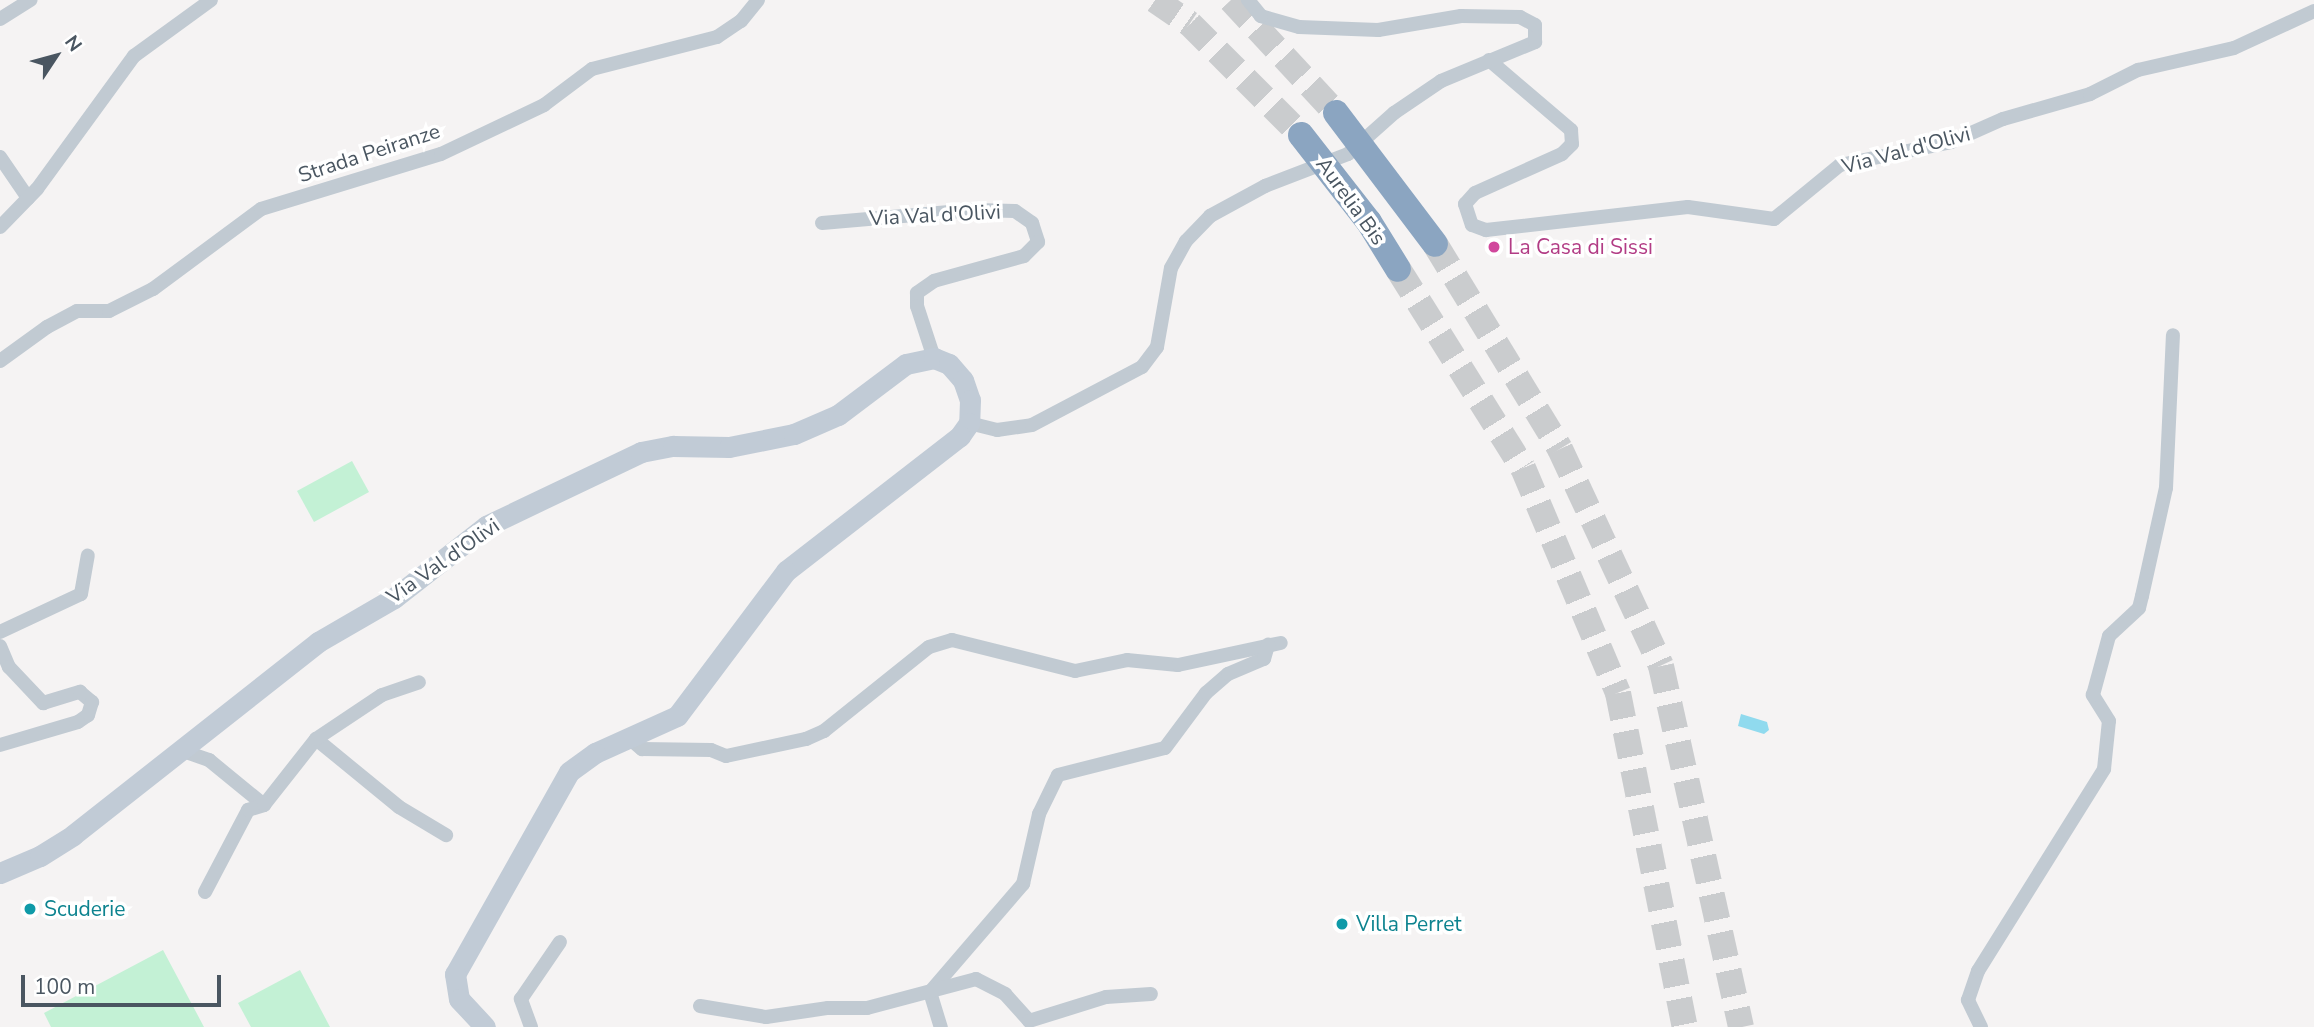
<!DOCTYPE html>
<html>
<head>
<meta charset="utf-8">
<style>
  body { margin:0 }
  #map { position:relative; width:2314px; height:1027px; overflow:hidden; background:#f5f3f3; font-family:"Nunito Sans",sans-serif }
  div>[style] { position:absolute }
  .green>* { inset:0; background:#c3f1d5 }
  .water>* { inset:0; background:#90daee }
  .highway-tunnel>* { height:26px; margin-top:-13px; transform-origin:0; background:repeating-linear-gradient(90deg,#caccce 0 26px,transparent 0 39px) }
  .street>* { height:14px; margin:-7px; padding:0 7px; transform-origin:7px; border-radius:7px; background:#c1cad2 }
  .secondary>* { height:21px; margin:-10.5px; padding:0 10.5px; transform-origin:10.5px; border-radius:10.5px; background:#c1cbd6 }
  .highway>* { height:26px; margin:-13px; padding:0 13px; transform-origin:13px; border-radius:13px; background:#8ba5c1 }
  .dots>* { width:19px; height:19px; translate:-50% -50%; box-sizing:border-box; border:4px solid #fff; border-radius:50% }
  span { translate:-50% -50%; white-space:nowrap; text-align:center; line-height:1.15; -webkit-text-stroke:7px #fff; paint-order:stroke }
  .street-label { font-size:21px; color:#4a5661 }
  .hotel-label { font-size:21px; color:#b23c85 }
  .left { translate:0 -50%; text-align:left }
  .culture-label { font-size:21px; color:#0d838f }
  .north { position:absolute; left:21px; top:21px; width:70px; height:70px; -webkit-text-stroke:5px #fff; paint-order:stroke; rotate:54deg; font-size:19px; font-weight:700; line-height:28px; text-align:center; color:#4a5661 }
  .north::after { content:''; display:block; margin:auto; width:24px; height:32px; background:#4a5661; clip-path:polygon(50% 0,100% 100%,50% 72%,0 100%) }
  .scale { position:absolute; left:21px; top:975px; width:200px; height:32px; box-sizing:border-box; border:4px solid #4a5661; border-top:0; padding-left:9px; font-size:21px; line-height:24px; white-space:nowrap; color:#4a5661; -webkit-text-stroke:5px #fff; paint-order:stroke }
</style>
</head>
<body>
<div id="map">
  <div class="green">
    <i style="clip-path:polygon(352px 461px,369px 492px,314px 522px,297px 491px)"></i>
    <i style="clip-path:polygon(163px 950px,204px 1027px,51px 1027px,44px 1013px)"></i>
    <i style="clip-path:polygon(300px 970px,330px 1027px,251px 1027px,238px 1003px)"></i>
  </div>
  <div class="water">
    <i style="clip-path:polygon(1741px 714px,1767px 722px,1769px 730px,1764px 734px,1738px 726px)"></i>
  </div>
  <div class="highway-tunnel">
    <i style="left:1155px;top:0;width:42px;rotate:34.4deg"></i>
    <i style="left:1190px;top:24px;width:157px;rotate:45deg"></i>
    <i style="left:1231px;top:0;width:154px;rotate:47.1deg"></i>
    <i style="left:1435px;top:244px;width:240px;rotate:58.6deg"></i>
    <i style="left:1560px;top:449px;width:239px;rotate:65deg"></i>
    <i style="left:1661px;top:666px;width:370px;rotate:77.5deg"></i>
    <i style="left:1398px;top:269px;width:235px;rotate:57.9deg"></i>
    <i style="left:1523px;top:468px;width:244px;rotate:67.1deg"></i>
    <i style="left:1618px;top:693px;width:341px;rotate:78.7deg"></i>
  </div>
  <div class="street">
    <i style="left:0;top:19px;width:36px;rotate:-32deg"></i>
    <i style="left:1489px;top:60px;width:108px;rotate:40.5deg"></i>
    <i style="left:1571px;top:130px;width:14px;rotate:86deg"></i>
    <i style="left:1572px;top:144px;width:14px;rotate:135deg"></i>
    <i style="left:1562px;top:154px;width:95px;rotate:155.9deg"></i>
    <i style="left:1475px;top:193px;width:15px;rotate:132deg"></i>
    <i style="left:1465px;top:204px;width:22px;rotate:72deg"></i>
    <i style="left:1472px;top:225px;width:15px;rotate:20deg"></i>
    <i style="left:1486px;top:230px;width:203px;rotate:-6.5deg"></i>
    <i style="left:1688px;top:207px;width:87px;rotate:7.9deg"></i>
    <i style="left:1774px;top:219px;width:85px;rotate:-39.3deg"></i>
    <i style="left:1840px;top:165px;width:113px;rotate:-11.7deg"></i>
    <i style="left:1951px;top:142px;width:57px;rotate:-23.9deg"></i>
    <i style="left:2003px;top:119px;width:91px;rotate:-16deg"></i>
    <i style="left:2090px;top:94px;width:54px;rotate:-26.6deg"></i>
    <i style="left:2138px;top:70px;width:98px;rotate:-12.9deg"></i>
    <i style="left:2234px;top:48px;width:88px;rotate:-24.8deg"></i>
    <i style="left:0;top:157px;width:50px;rotate:55.7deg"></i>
    <i style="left:822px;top:223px;width:154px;rotate:-4.9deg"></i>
    <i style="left:975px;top:210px;width:40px;rotate:1.4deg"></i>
    <i style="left:1015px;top:211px;width:21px;rotate:35deg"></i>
    <i style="left:1032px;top:223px;width:20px;rotate:72deg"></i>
    <i style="left:1038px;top:242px;width:20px;rotate:135deg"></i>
    <i style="left:1024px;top:256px;width:93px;rotate:164.5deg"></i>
    <i style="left:934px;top:281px;width:21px;rotate:145deg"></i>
    <i style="left:917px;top:293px;width:13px;rotate:90deg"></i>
    <i style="left:917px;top:306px;width:55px;rotate:71.9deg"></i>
    <i style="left:0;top:227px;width:53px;rotate:-45.8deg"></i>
    <i style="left:37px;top:189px;width:165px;rotate:-53.9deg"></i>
    <i style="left:134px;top:56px;width:95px;rotate:-36deg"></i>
    <i style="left:0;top:361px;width:58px;rotate:-35.9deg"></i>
    <i style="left:47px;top:327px;width:34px;rotate:-28deg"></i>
    <i style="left:77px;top:311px;width:32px"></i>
    <i style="left:109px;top:311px;width:49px;rotate:-26.6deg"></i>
    <i style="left:153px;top:289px;width:134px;rotate:-36.5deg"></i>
    <i style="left:261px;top:209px;width:188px;rotate:-17deg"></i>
    <i style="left:441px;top:154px;width:114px;rotate:-25.4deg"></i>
    <i style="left:544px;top:105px;width:60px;rotate:-36.9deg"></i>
    <i style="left:592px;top:69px;width:129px;rotate:-14.4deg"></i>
    <i style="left:717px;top:37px;width:29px;rotate:-34deg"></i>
    <i style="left:741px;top:21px;width:27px;rotate:-51deg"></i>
    <i style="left:969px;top:423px;width:29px;rotate:14deg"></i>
    <i style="left:997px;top:430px;width:35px;rotate:-8deg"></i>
    <i style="left:1032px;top:425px;width:124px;rotate:-27.8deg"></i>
    <i style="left:1142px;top:367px;width:25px;rotate:-53deg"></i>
    <i style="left:1157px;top:347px;width:80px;rotate:-80deg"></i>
    <i style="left:1171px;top:268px;width:31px;rotate:-61deg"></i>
    <i style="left:1186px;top:241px;width:35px;rotate:-46deg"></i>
    <i style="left:1210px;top:216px;width:63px;rotate:-28.6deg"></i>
    <i style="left:1265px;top:186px;width:89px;rotate:-21.1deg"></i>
    <i style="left:1348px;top:154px;width:62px;rotate:-41.7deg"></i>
    <i style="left:1394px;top:113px;width:57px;rotate:-34.2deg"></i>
    <i style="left:1441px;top:81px;width:102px;rotate:-22.5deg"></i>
    <i style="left:1535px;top:42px;width:17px;rotate:-90deg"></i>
    <i style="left:1535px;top:25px;width:17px;rotate:-152deg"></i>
    <i style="left:1520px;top:17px;width:59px;rotate:-179deg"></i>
    <i style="left:1461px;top:16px;width:84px;rotate:170.4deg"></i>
    <i style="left:1378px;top:30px;width:79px;rotate:-177.8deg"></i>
    <i style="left:1299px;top:27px;width:40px;rotate:-164deg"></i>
    <i style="left:1261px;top:16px;width:21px;rotate:-129deg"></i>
    <i style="left:0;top:632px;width:89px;rotate:-25.1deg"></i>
    <i style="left:81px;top:594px;width:39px;rotate:-80deg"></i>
    <i style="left:0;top:646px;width:23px;rotate:67deg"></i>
    <i style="left:9px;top:667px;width:50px;rotate:46.6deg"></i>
    <i style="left:43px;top:703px;width:39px;rotate:-17deg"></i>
    <i style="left:80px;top:692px;width:16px;rotate:40deg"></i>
    <i style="left:92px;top:702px;width:14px;rotate:107deg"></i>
    <i style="left:88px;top:715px;width:12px;rotate:145deg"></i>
    <i style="left:78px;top:722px;width:81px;rotate:163.6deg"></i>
    <i style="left:316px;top:739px;width:107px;rotate:39.3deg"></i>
    <i style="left:399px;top:807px;width:55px;rotate:30.8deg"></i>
    <i style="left:630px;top:739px;width:16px;rotate:40deg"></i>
    <i style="left:642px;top:749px;width:69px;rotate:0.8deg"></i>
    <i style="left:711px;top:750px;width:16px;rotate:22deg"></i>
    <i style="left:726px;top:756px;width:82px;rotate:-12deg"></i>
    <i style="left:806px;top:739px;width:20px;rotate:-24deg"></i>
    <i style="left:824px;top:731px;width:134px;rotate:-38.7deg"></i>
    <i style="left:929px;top:647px;width:24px;rotate:-17deg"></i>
    <i style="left:952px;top:640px;width:127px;rotate:14.1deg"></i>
    <i style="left:1075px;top:671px;width:53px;rotate:-11.9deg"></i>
    <i style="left:1127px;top:660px;width:51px;rotate:5.6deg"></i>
    <i style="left:1178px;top:665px;width:105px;rotate:-12.1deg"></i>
    <i style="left:180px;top:750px;width:31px;rotate:19deg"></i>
    <i style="left:209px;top:760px;width:71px;rotate:39.3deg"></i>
    <i style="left:205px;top:892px;width:93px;rotate:-62.3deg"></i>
    <i style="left:248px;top:810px;width:17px;rotate:-17deg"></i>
    <i style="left:264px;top:805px;width:84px;rotate:-51.8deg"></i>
    <i style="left:316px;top:739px;width:79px;rotate:-33.7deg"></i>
    <i style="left:382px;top:695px;width:39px;rotate:-19deg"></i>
    <i style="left:930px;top:992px;width:143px;rotate:-49.3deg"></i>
    <i style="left:1023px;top:884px;width:72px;rotate:-77.1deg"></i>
    <i style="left:1039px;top:814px;width:43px;rotate:-64deg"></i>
    <i style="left:1058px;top:775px;width:110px;rotate:-14.2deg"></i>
    <i style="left:1165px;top:748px;width:69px;rotate:-53.3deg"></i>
    <i style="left:1206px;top:693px;width:29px;rotate:-41deg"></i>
    <i style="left:1228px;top:674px;width:39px;rotate:-23deg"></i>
    <i style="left:1264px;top:659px;width:15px;rotate:-74deg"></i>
    <i style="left:930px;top:992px;width:37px;rotate:73deg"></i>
    <i style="left:700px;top:1006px;width:67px;rotate:9.5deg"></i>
    <i style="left:766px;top:1017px;width:63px;rotate:-8.3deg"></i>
    <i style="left:828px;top:1008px;width:39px"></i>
    <i style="left:867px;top:1008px;width:113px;rotate:-14.9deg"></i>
    <i style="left:976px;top:979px;width:33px;rotate:27deg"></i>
    <i style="left:1005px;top:994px;width:36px;rotate:48deg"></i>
    <i style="left:1029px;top:1021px;width:81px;rotate:-17.3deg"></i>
    <i style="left:1106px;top:997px;width:45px;rotate:-3.8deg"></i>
    <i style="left:531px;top:1027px;width:30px;rotate:-110deg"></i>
    <i style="left:521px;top:999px;width:69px;rotate:-55.6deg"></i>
    <i style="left:1981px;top:1027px;width:30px;rotate:-116deg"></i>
    <i style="left:1968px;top:1000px;width:31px;rotate:-71deg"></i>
    <i style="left:1978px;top:971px;width:238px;rotate:-58deg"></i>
    <i style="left:2104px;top:769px;width:48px;rotate:-84.1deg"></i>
    <i style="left:2109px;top:721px;width:31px;rotate:-122deg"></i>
    <i style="left:2093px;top:695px;width:61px;rotate:-74.8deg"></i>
    <i style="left:2109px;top:636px;width:41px;rotate:-43deg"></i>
    <i style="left:2139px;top:608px;width:12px;rotate:-76deg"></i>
    <i style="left:2142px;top:596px;width:111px;rotate:-77.5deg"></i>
    <i style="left:2166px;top:488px;width:153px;rotate:-87.4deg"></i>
  </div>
  <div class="secondary">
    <i style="left:0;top:873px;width:43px;rotate:-23deg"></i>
    <i style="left:40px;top:856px;width:39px;rotate:-32deg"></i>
    <i style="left:73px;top:835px;width:312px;rotate:-38.2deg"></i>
    <i style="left:318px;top:642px;width:88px;rotate:-30.1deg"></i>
    <i style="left:394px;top:598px;width:117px;rotate:-38deg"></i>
    <i style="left:486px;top:526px;width:172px;rotate:-25.5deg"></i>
    <i style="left:641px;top:452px;width:33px;rotate:-11deg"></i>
    <i style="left:673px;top:446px;width:56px;rotate:1deg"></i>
    <i style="left:729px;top:447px;width:66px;rotate:-11.3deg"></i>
    <i style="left:794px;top:434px;width:48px;rotate:-23.4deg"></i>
    <i style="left:838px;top:415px;width:85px;rotate:-36.9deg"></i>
    <i style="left:906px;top:364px;width:29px;rotate:-12deg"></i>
    <i style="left:934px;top:358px;width:16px;rotate:22deg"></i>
    <i style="left:949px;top:364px;width:21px;rotate:49deg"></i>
    <i style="left:963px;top:380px;width:21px;rotate:71deg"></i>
    <i style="left:970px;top:400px;width:23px;rotate:92deg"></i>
    <i style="left:969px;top:423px;width:16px;rotate:125deg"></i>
    <i style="left:960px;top:436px;width:220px;rotate:142.2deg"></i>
    <i style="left:786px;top:571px;width:181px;rotate:126.9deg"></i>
    <i style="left:677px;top:716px;width:90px;rotate:155.7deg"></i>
    <i style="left:595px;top:753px;width:32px;rotate:144deg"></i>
    <i style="left:569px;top:772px;width:232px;rotate:119.4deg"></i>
    <i style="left:455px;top:974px;width:25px;rotate:81deg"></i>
    <i style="left:459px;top:999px;width:38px;rotate:47deg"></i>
  </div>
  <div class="highway">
    <i style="left:1336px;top:113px;width:164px;rotate:52.9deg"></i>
    <i style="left:1301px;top:135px;width:110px;rotate:52deg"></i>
    <i style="left:1369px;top:222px;width:55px;rotate:58.3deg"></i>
  </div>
  <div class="dots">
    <i style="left:1494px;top:247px;background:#d1479c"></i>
    <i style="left:30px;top:909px;background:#0f9aa8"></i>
    <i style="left:1342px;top:924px;background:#0f9aa8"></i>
  </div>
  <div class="street-label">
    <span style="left:1906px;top:150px;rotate:-15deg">Via Val d'Olivi</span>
    <span style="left:369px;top:153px;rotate:-18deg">Strada Peiranze</span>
    <span style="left:1351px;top:201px;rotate:54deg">Aurelia Bis</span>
    <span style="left:935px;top:215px;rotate:-3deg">Via Val d'Olivi</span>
    <span style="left:443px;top:561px;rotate:-35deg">Via Val d'Olivi</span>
  </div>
  <div class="hotel-label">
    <span class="left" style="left:1508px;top:247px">La Casa di Sissi</span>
  </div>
  <div class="culture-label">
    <span class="left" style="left:44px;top:909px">Scuderie</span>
    <span class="left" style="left:1356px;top:924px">Villa Perret</span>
  </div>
  <div class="north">N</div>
  <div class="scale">100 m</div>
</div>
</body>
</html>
